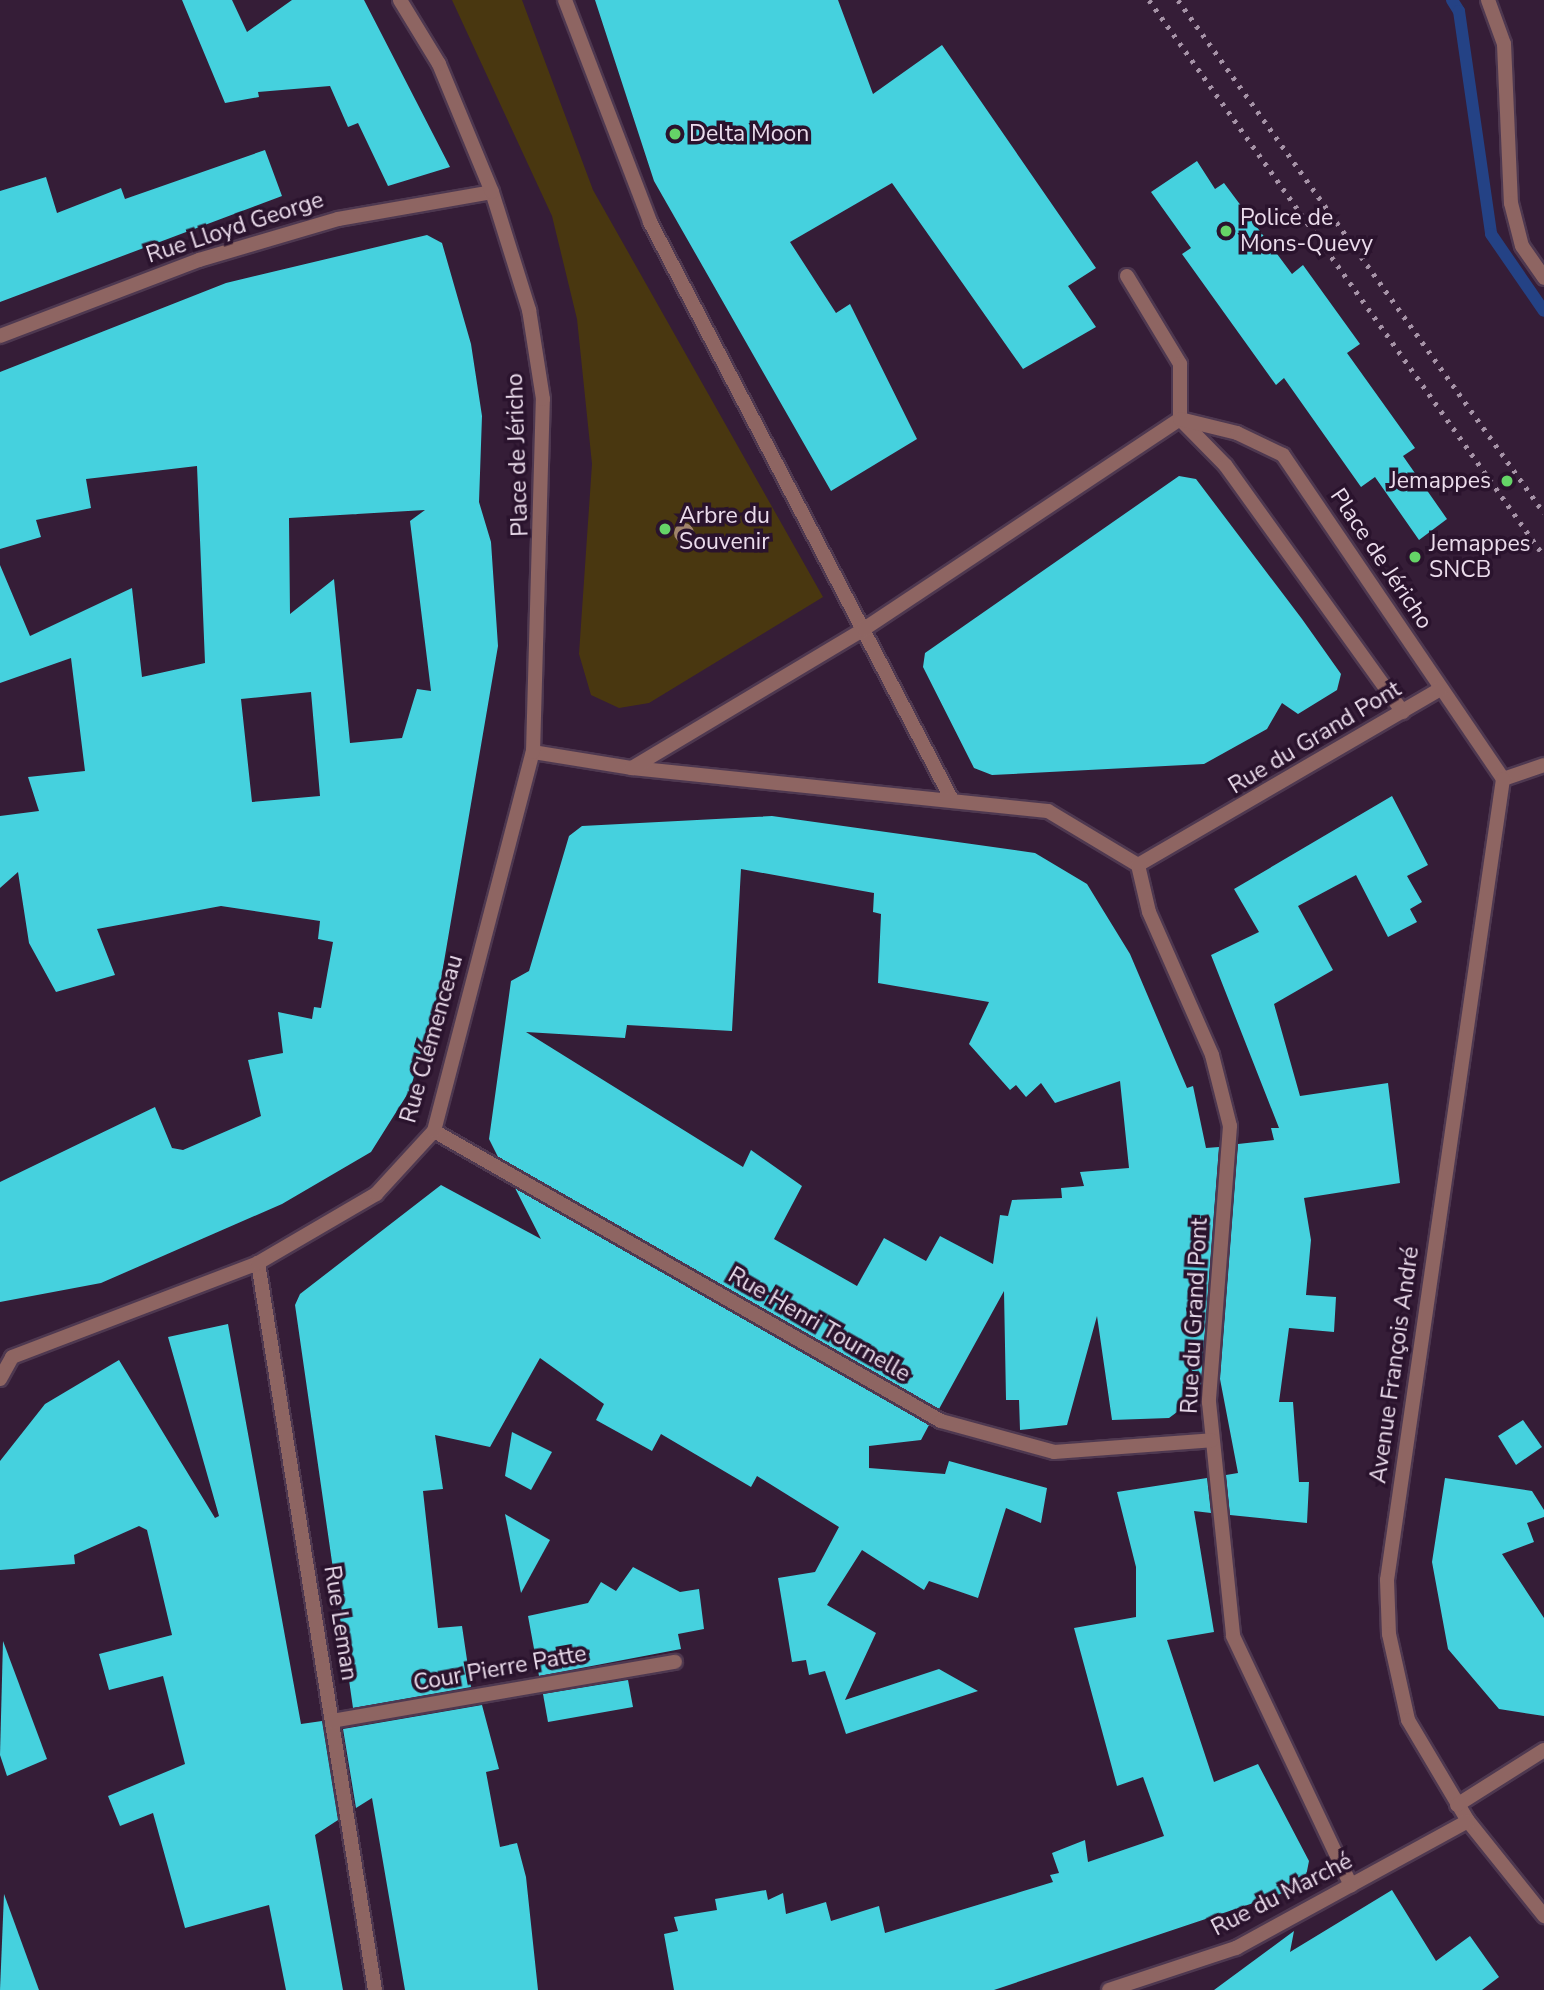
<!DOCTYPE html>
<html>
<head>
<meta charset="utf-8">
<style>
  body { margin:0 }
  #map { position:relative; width:1544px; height:1990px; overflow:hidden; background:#351d37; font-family:"Nunito Sans",sans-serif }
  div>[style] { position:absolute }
  .green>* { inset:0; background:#493710 }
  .stream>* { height:12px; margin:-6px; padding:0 6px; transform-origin:6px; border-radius:6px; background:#244285 }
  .building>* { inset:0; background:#45d1de }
  .roads { filter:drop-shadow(2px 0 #4e3850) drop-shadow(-2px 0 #4e3850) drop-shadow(0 2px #4e3850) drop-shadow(0 -2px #4e3850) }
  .service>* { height:14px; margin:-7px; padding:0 7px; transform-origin:7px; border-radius:7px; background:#8e6562 }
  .minor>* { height:14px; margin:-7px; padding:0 7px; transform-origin:7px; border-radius:7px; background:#8e6562 }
  .rail>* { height:5px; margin-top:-2.5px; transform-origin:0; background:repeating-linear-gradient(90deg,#a693a7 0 3.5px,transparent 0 10.5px) }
  .trees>* { width:20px; height:20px; margin:-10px; border-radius:50%; background:#a0846c }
  .dots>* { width:19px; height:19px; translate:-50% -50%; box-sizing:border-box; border:4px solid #2a132d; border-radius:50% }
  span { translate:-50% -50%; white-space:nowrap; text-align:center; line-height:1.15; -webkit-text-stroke:7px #2a132d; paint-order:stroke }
  .poi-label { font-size:23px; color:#ebdcec }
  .left { translate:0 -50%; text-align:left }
  .right { translate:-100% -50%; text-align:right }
  .street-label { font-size:23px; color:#ebdcec }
</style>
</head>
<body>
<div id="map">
  <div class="green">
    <i style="clip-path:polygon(452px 0,522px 0,593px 190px,823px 597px,649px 703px,619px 708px,591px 695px,579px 654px,592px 464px,577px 319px,552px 216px)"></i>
  </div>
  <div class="stream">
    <i style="left:1452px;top:0;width:13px;rotate:58deg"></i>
    <i style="left:1459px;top:11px;width:225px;rotate:81.8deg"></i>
    <i style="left:1491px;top:234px;width:93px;rotate:55.5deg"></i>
  </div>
  <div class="building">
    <i style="clip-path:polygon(182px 0,232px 0,247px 32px,292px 0,364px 0,450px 167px,388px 186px,358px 123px,348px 127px,330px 86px,258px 92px,259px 97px,225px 103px)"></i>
    <i style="clip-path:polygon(595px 0,838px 0,873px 94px,942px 45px,1096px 268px,1068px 286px,1096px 327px,1023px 369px,892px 183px,790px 242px,836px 313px,850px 304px,917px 439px,831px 491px,654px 181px)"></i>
    <i style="clip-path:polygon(265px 150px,282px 196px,0 302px,0 191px,46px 177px,57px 213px,121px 188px,125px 199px)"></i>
    <i style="clip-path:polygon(1197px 161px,1215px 189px,1224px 183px,1292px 274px,1303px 265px,1360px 344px,1347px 353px,1415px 448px,1403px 456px,1447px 519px,1419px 540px,1375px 477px,1361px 487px,1284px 378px,1276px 385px,1182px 254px,1191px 248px,1151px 192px)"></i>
    <i style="clip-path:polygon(evenodd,427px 235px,442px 243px,471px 344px,482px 416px,479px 502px,491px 542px,498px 646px,439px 991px,410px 1090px,371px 1152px,282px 1204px,101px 1283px,0 1302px,0 1182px,155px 1107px,172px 1148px,183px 1150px,261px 1116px,248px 1060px,283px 1053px,278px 1012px,312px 1019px,314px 1007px,321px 1008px,333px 942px,318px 939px,320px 921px,221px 906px,97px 929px,115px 975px,56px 992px,29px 943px,18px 872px,0 888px,0 816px,39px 811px,28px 777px,85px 771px,71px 658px,0 683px,0 565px,30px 636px,132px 588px,142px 677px,205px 663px,197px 466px,86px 479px,91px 508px,36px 520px,41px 537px,0 549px,0 372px,226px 283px,427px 235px,425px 510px,410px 521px,431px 691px,417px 689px,402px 738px,350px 743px,334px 579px,290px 614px,289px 518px,425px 510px,427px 235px,311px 692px,320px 796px,252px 802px,241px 699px,311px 692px)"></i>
    <i style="clip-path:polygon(1179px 476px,1196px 479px,1302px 619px,1341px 674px,1337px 690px,1298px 714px,1282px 703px,1267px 729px,1204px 764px,992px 775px,974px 768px,923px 667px,925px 653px)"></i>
    <i style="clip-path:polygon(1392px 796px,1428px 865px,1407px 876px,1422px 902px,1410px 909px,1417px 922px,1388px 937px,1356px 875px,1298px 906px,1333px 970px,1274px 1004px,1300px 1096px,1388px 1083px,1400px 1183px,1304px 1198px,1311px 1240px,1306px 1295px,1336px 1297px,1334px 1332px,1289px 1328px,1279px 1402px,1293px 1402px,1299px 1482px,1309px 1482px,1307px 1523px,1230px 1515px,1226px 1475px,1238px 1473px,1220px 1379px,1238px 1144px,1274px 1140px,1271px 1128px,1279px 1128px,1211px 955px,1259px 932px,1234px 889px)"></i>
    <i style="clip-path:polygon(evenodd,772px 816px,1035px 853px,1087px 884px,1130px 954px,1187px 1088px,1193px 1086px,1206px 1148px,1219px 1147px,1200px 1395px,1169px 1418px,1112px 1420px,1097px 1316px,1067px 1425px,1020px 1430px,1019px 1400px,1006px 1400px,1004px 1291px,939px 1409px,498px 1157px,489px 1139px,511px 981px,529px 971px,569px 836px,582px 826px,772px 816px,741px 869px,874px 893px,873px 912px,881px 914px,878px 983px,989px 1002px,969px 1044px,1010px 1090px,1016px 1085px,1026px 1097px,1041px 1083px,1055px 1103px,1120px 1081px,1129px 1168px,1080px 1172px,1084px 1186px,1061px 1188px,1062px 1198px,1012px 1200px,1008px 1216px,1000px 1215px,993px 1264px,940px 1236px,926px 1261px,884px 1238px,857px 1286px,774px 1239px,802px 1186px,751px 1150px,743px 1167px,526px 1032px,625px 1038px,627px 1025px,732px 1031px,741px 869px)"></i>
    <i style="clip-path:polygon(441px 1185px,541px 1239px,515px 1188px,929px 1425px,921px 1440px,869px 1446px,869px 1468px,945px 1474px,949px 1461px,1047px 1488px,1041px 1523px,1006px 1508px,978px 1598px,929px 1581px,924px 1590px,862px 1550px,827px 1605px,876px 1633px,845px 1700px,939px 1669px,978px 1691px,846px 1734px,825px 1671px,809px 1675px,806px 1660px,792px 1662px,778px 1578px,815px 1572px,839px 1527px,757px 1476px,751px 1487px,661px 1434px,652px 1451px,596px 1420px,604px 1404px,540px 1358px,490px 1447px,435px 1435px,443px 1489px,423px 1491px,438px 1628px,462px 1626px,471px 1687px,353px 1708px,295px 1305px,300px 1294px)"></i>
    <i style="clip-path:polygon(228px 1324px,301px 1724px,322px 1721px,338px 1820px,315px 1835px,343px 1990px,286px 1990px,269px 1905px,185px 1928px,153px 1813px,120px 1826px,108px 1796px,185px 1764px,163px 1676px,109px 1690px,99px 1654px,172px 1635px,147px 1530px,139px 1526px,74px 1555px,75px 1564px,0 1570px,0 1461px,45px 1404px,119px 1360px,215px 1518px,219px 1516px,168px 1337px)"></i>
    <i style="clip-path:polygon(1523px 1420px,1542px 1447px,1516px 1465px,1498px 1436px)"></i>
    <i style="clip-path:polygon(512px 1432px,552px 1452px,531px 1490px,505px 1476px)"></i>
    <i style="clip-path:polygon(1207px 1478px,1211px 1513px,1194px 1511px,1214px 1632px,1167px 1640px,1214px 1782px,1258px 1764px,1309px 1861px,1304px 1886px,994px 1990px,674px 1990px,664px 1934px,678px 1931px,674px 1917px,717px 1910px,715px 1899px,766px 1890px,768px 1900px,783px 1893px,786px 1914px,826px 1902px,831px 1921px,879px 1906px,885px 1933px,1053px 1882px,1050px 1875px,1059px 1873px,1052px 1853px,1085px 1840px,1088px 1862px,1164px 1836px,1143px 1777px,1117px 1786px,1074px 1628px,1136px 1617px,1136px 1567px,1117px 1492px)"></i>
    <i style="clip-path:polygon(1445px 1478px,1532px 1491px,1544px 1510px,1544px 1517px,1527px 1523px,1534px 1542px,1502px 1554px,1544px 1618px,1544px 1716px,1499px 1709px,1448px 1649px,1432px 1562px)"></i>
    <i style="clip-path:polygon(505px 1514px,550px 1540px,521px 1593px)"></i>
    <i style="clip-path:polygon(633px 1567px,680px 1592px,699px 1589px,704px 1629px,678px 1634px,681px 1649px,539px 1676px,528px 1616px,588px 1603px,601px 1582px,616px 1591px)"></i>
    <i style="clip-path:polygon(3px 1641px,47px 1759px,7px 1776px,0 1755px)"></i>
    <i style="clip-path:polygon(628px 1680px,633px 1707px,548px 1722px,543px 1694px)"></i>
    <i style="clip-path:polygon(482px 1705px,499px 1769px,486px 1772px,500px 1847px,517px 1843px,526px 1877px,538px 1990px,405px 1990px,372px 1798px,356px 1808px,343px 1729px)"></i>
    <i style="clip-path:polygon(1392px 1890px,1436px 1961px,1470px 1936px,1499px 1977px,1482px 1990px,1214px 1990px,1294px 1931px,1290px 1952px)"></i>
    <i style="clip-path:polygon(4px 1894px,39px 1990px,0 1990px)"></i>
  </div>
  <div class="roads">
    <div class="service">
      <i style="left:1488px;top:0;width:47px;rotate:70deg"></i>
      <i style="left:1504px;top:44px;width:159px;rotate:87.5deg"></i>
      <i style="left:1511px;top:203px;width:44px;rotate:75.7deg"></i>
      <i style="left:1522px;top:246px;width:39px;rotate:55deg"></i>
      <i style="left:1127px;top:276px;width:103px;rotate:58.9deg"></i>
      <i style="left:1180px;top:364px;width:55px;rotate:90deg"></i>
      <i style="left:1503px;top:779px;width:43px;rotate:-18.9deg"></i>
    </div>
    <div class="minor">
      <i style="left:565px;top:0;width:238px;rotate:69deg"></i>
      <i style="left:650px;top:222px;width:650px;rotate:62.41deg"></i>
      <i style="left:0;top:336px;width:213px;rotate:-20.9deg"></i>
      <i style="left:199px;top:260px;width:145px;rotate:-16.4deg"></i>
      <i style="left:338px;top:219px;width:156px;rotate:-9.9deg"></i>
      <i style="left:1181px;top:420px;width:64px;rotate:45.6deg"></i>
      <i style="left:1226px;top:466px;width:303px;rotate:54.3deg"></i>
      <i style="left:533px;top:752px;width:100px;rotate:9.2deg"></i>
      <i style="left:632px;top:768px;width:418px;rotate:5.9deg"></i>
      <i style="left:1048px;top:811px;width:105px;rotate:31deg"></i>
      <i style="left:1138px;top:865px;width:48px;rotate:76.8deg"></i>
      <i style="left:1149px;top:912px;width:156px;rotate:66.2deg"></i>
      <i style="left:1212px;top:1055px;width:73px;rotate:75.8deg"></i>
      <i style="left:1230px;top:1126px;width:277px;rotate:94.4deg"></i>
      <i style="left:1209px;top:1402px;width:235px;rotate:84.1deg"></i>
      <i style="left:1233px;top:1636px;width:276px;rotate:64.7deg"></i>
      <i style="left:632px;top:768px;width:270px;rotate:-30.9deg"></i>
      <i style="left:864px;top:629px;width:379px;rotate:-33.6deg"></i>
      <i style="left:1180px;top:419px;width:59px;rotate:13.8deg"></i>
      <i style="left:1237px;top:433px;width:51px;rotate:25.6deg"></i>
      <i style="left:1283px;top:455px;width:392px;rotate:55.8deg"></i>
      <i style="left:1503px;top:779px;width:809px;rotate:98.24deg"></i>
      <i style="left:1387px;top:1580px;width:54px;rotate:87.9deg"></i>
      <i style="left:1389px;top:1634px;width:88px;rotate:77.5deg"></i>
      <i style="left:1408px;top:1720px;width:117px;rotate:59.3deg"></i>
      <i style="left:1468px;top:1821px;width:122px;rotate:51.3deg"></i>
      <i style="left:1138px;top:865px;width:350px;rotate:-30.2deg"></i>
      <i style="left:434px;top:1131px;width:584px;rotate:29.77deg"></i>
      <i style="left:941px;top:1421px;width:117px;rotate:15.3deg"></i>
      <i style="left:1054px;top:1452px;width:158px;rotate:-4.3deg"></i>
      <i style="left:258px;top:1263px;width:736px;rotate:80.86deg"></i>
      <i style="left:0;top:1379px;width:25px;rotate:-61deg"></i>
      <i style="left:12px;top:1357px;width:263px;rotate:-20.9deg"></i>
      <i style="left:258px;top:1263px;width:137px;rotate:-30.3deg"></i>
      <i style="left:376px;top:1194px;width:86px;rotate:-47.4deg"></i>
      <i style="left:434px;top:1131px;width:392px;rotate:-75.4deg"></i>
      <i style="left:533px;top:752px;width:353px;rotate:-88.4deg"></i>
      <i style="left:543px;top:399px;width:90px;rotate:-98.9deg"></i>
      <i style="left:529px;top:310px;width:124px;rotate:-107.4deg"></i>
      <i style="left:492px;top:192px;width:139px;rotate:-112.5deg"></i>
      <i style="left:439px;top:64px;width:75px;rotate:-121.4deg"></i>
      <i style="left:332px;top:1721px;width:348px;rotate:-9.8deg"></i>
      <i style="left:1457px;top:1805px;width:103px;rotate:-32.3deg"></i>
      <i style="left:1109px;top:1990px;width:134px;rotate:-18.3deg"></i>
      <i style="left:1236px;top:1948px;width:264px;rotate:-28.7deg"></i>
    </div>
  </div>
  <div class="rail">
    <i style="left:1149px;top:0;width:682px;rotate:54.61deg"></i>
    <i style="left:1178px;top:0;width:630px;rotate:54.49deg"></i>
  </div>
  <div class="trees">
    <i style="left:684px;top:533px"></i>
  </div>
  <div class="dots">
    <i style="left:675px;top:134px;background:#65d467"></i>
    <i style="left:1226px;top:231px;background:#65d467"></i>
    <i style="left:1507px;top:481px;background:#65d467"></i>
    <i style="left:665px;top:529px;background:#65d467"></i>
    <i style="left:1415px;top:557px;background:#65d467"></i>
  </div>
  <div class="poi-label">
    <span class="left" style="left:689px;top:134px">Delta Moon</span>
    <span class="left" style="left:1240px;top:231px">Police de<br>Mons-Quevy</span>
    <span class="right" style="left:1491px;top:481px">Jemappes</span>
    <span class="left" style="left:679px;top:529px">Arbre du<br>Souvenir</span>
    <span class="left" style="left:1429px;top:557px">Jemappes<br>SNCB</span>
  </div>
  <div class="street-label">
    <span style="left:235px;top:228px;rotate:-18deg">Rue Lloyd George</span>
    <span style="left:518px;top:455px;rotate:-92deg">Place de Jéricho</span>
    <span style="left:1381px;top:559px;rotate:56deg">Place de Jéricho</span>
    <span style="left:1315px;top:738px;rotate:-31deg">Rue du Grand Pont</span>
    <span style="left:432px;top:1039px;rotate:-74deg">Rue Clémenceau</span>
    <span style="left:1195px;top:1316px;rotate:-87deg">Rue du Grand Pont</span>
    <span style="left:819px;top:1325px;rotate:30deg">Rue Henri Tournelle</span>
    <span style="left:1395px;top:1365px;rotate:-82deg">Avenue François André</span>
    <span style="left:340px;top:1623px;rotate:81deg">Rue Leman</span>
    <span style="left:500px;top:1669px;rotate:-10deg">Cour Pierre Patte</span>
    <span style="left:1282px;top:1895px;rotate:-27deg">Rue du Marché</span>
  </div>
</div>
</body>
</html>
